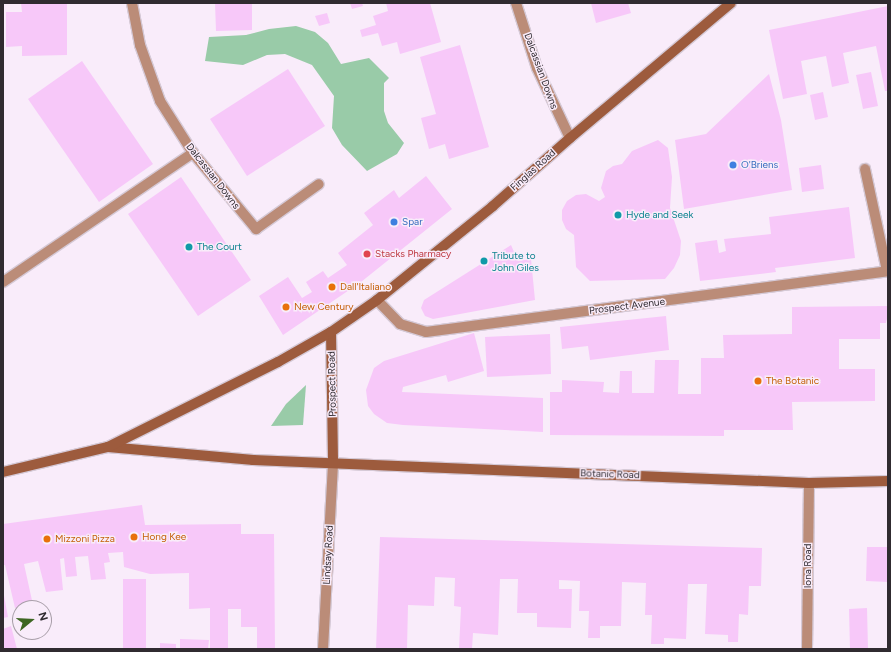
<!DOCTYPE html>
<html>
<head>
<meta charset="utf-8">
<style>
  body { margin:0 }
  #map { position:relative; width:891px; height:652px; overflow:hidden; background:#f9ecfa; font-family:Figtree,sans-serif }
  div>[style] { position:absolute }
  .green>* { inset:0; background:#99cba8 }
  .building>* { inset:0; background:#f7c8f9 }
  .roads { filter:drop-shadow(1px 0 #d5c9d6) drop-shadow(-1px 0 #d5c9d6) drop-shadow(0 1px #d5c9d6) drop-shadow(0 -1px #d5c9d6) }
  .service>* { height:10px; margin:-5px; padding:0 5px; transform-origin:5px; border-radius:5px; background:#bb8c78 }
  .minor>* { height:10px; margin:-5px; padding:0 5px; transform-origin:5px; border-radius:5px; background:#bb8c78 }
  .secondary>* { height:10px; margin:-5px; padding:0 5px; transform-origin:5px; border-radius:5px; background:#9d5b3d }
  .dots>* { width:11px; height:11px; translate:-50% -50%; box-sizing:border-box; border:2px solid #f9ecfa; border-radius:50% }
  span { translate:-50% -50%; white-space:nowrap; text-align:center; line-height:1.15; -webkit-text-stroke:3px #f9ecfa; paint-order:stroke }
  .street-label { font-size:10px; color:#302b30 }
  .shop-label { font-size:10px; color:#366cbe }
  .left { translate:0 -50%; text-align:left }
  .culture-label { font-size:10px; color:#0d838f }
  .health-label { font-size:10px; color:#be3a42 }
  .food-label { font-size:10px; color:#c56008 }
  .frame { position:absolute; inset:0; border:4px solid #302b30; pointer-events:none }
  .north { position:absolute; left:12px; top:600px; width:40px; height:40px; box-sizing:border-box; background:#f9ecfa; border:1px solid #a99fa9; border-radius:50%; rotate:72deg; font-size:11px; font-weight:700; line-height:16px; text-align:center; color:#302b30 }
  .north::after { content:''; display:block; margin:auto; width:14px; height:18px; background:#3e6622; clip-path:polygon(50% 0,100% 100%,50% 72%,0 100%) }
</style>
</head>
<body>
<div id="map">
  <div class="green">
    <i style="clip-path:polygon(296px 26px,315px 32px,328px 43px,341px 64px,369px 58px,389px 78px,384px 83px,384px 111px,388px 123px,404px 143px,397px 154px,367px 171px,342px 145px,332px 128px,334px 96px,312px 65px,285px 54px,267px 55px,243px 65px,205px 61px,209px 37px,246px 35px,269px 29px)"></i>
    <i style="clip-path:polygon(306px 385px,303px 425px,271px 426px,286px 404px)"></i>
  </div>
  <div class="building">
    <i style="clip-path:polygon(21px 3px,67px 3px,67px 55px,22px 56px,22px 46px,6px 47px,6px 12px,22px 12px)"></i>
    <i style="clip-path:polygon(215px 3px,252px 3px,252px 30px,216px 31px)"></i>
    <i style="clip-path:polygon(350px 3px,362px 3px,363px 6px,352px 9px)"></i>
    <i style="clip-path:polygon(386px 3px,430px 3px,441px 42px,400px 54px,397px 42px,382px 46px,378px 33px,362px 37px,360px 30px,376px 25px,373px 16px,388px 11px)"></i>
    <i style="clip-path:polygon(591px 3px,628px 3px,631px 13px,596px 23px)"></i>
    <i style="clip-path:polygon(888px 6px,888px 91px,885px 91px,876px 46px,843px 53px,849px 83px,832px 87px,826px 56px,801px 61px,807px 94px,783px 99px,769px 30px)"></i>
    <i style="clip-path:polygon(327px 13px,330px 23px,319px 26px,315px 16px)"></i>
    <i style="clip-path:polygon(460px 45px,489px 147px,449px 159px,445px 144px,429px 149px,421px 118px,436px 114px,420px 57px)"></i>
    <i style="clip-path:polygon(82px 61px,153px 164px,99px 202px,28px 99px)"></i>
    <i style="clip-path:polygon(288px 69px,325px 126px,247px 176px,210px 119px)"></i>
    <i style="clip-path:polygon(871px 72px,878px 106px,863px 109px,856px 75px)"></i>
    <i style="clip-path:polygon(769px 74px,781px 120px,792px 190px,684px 209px,675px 140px,706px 134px)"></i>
    <i style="clip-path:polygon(823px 92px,828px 117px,815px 120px,810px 95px)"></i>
    <i style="clip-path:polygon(658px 140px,668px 148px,672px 177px,670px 208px,681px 241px,680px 255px,674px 268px,665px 279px,590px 281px,576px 267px,574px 235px,566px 229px,562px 220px,562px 210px,567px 201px,576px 195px,586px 194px,599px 201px,605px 197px,601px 188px,606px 171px,613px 166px,622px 164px,632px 151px)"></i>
    <i style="clip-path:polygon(821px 165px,824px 189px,802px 192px,799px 168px)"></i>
    <i style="clip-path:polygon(426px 176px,452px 209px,361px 282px,283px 335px,259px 296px,288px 277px,302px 298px,312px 292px,306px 282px,323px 271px,328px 278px,347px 265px,338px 253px,373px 225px,364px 213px,394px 190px,399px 198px)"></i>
    <i style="clip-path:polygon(181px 177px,251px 280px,198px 316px,128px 214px)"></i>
    <i style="clip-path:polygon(849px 207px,855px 258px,775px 268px,776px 272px,700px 281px,695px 243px,717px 240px,719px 253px,726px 251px,724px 239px,771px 234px,769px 217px)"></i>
    <i style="clip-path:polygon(511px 245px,518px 261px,531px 259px,535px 300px,433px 319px,425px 316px,421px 308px,424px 300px)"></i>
    <i style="clip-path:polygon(888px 306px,888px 325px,886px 319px,886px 323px,880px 323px,880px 339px,839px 339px,839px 369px,875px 369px,875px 401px,792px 402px,793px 430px,724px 430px,724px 436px,550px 435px,550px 392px,562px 392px,562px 380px,604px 382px,603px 392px,619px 393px,620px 371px,632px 371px,632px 393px,654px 393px,655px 360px,679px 360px,678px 394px,701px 394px,701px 358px,724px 358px,723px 335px,792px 334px,792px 307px)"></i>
    <i style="clip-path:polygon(666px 316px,669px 350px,590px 360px,588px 346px,562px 349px,560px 327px)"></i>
    <i style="clip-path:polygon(474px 333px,484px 371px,448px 382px,446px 375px,403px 387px,402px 392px,543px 398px,543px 432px,403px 425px,387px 423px,374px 414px,368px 406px,366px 390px,374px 368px,384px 361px)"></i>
    <i style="clip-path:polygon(550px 334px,551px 374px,487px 377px,485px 337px)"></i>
    <i style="clip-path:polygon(142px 505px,145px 525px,241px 524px,241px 534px,274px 534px,275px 649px,257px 649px,257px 627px,241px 627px,241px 609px,228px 609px,228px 649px,210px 649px,210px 608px,189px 609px,189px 573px,150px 574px,124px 567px,123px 552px,108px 553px,110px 562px,104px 563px,106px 579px,91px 580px,88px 556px,75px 557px,77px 576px,66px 577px,64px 558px,60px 559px,63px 590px,46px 592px,38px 561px,24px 564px,33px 605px,15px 608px,5px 565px,3px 565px,3px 524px)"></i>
    <i style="clip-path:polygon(380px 537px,762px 548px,761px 586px,749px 586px,748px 615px,739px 614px,738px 642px,728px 642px,728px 635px,705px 634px,707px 584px,688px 584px,686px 639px,664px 638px,664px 644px,651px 644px,652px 615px,645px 615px,646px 583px,622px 582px,621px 626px,600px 626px,600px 638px,588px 638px,589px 611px,579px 611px,580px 581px,559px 580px,559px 589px,572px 589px,571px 628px,537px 627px,537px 613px,517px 613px,518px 579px,500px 579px,498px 635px,473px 633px,472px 649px,459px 649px,461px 607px,454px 606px,455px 578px,435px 577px,434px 606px,408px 605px,407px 649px,376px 649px)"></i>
    <i style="clip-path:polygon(867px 547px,888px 547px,888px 582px,866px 581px)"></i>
    <i style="clip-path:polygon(123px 579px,146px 579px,146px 649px,123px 649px)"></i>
    <i style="clip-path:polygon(3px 590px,8px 617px,3px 618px)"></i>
    <i style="clip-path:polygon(867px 608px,868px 649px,850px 649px,849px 609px)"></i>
    <i style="clip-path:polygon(11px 626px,17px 649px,3px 649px,3px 629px)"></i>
    <i style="clip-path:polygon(180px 639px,209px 640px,208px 649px,180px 649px)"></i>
    <i style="clip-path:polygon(160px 643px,176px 644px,176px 649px,160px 649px)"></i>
  </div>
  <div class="roads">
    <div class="service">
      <i style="left:865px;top:169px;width:104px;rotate:77.8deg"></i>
      <i style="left:3px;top:282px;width:230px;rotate:-34.2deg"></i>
    </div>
    <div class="minor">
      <i style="left:132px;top:3px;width:43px;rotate:79.2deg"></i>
      <i style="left:140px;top:45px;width:59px;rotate:70.3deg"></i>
      <i style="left:160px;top:101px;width:62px;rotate:57.6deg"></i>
      <i style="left:193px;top:153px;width:99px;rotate:50.3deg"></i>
      <i style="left:256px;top:229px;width:77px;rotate:-35.5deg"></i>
      <i style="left:516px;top:3px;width:68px;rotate:72.1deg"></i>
      <i style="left:537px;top:68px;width:77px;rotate:64.8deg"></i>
      <i style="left:377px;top:300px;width:33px;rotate:46deg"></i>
      <i style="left:400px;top:324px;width:27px;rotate:17deg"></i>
      <i style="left:426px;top:332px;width:466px;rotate:-7.5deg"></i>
      <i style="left:323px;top:649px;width:187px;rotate:-86.9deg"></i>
      <i style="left:807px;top:649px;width:166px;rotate:-89.3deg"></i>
    </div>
    <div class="secondary">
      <i style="left:331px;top:332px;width:130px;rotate:89.1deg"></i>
      <i style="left:108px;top:447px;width:146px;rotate:5.1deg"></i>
      <i style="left:253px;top:460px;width:556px;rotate:2.37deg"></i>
      <i style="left:809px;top:483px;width:79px;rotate:-1.5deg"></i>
      <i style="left:3px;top:472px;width:108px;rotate:-13.4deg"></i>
      <i style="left:108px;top:447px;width:190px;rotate:-26.6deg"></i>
      <i style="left:278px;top:362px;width:61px;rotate:-29.5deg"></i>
      <i style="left:331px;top:332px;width:56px;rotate:-34.8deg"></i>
      <i style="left:377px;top:300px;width:149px;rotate:-39deg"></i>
      <i style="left:493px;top:206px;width:103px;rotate:-41.4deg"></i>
      <i style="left:570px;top:138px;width:210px;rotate:-40deg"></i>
    </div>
  </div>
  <div class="dots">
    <i style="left:733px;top:165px;background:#3f7fe0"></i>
    <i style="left:618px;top:215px;background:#0f9aa8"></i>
    <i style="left:394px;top:222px;background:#3f7fe0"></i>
    <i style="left:189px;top:247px;background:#0f9aa8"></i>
    <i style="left:367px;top:254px;background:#e0444e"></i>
    <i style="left:484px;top:261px;background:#0f9aa8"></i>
    <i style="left:332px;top:287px;background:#e8710a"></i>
    <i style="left:286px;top:307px;background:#e8710a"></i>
    <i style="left:758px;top:381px;background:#e8710a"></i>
    <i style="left:134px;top:537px;background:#e8710a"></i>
    <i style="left:47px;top:539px;background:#e8710a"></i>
  </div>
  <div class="street-label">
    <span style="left:541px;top:71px;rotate:70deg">Dalcassian Downs</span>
    <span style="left:533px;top:170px;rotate:-42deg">Finglas Road</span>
    <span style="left:213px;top:176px;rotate:52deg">Dalcassian Downs</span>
    <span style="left:627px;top:306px;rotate:-7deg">Prospect Avenue</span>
    <span style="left:332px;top:384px;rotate:-91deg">Prospect Road</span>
    <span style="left:610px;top:474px;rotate:2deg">Botanic Road</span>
    <span style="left:328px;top:555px;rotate:-87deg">Lindsay Road</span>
    <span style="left:808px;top:566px;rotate:-90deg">Iona Road</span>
  </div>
  <div class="shop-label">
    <span class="left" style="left:741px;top:165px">O'Briens</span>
    <span class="left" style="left:402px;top:222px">Spar</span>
  </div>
  <div class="culture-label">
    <span class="left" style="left:626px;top:215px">Hyde and Seek</span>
    <span class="left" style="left:197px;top:247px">The Court</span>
    <span class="left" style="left:492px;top:261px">Tribute to<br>John Giles</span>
  </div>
  <div class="health-label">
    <span class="left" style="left:375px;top:254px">Stacks Pharmacy</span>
  </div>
  <div class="food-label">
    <span class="left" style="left:340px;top:287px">Dall'Italiano</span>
    <span class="left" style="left:294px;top:307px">New Century</span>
    <span class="left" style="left:766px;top:381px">The Botanic</span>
    <span class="left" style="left:142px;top:537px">Hong Kee</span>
    <span class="left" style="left:55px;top:539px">Mizzoni Pizza</span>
  </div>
  <div class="frame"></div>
  <div class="north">N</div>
</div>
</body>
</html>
